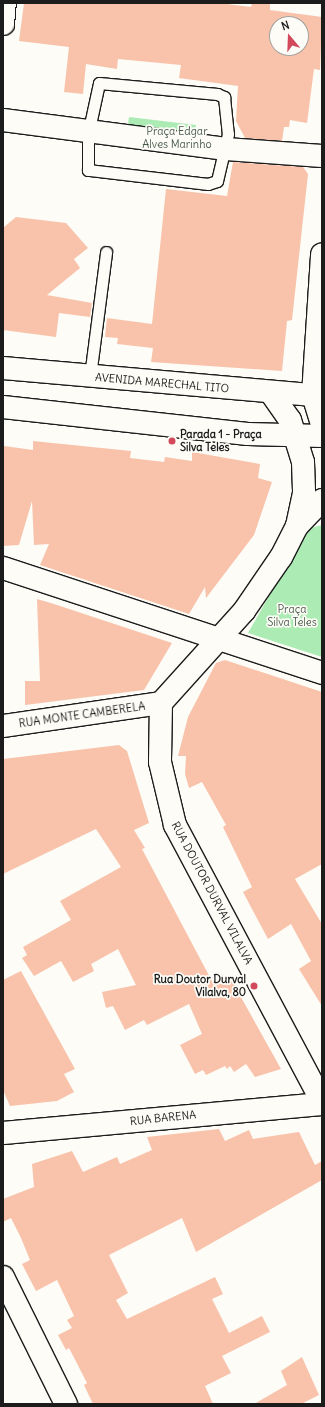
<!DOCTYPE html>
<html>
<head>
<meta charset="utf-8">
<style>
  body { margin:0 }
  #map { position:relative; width:325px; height:1407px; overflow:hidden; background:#fdfcf7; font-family:Delius,sans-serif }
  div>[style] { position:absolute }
  .green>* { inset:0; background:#acebb3 }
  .building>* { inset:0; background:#f8c3aa }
  .roads { filter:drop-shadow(1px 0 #1c1c1c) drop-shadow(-1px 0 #1c1c1c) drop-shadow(0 1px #1c1c1c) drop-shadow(0 -1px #1c1c1c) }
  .lane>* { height:11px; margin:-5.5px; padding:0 5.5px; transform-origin:5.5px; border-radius:5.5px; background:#fdfcf7 }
  .street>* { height:22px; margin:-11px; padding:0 11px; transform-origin:11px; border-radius:11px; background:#fdfcf7 }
  .secondary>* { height:22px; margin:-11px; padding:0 11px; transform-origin:11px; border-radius:11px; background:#fdfcf7 }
  .primary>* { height:22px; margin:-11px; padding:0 11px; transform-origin:11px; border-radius:11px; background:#fdfcf7 }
  .dots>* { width:11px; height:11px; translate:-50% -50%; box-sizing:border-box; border:2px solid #fdfcf7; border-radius:50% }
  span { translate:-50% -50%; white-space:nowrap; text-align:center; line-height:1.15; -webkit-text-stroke:3.5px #fdfcf7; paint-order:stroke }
  .park-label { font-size:11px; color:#475a49 }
  .street-label { font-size:11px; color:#1c1c1c }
  .poi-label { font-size:11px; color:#1c1c1c; font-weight:700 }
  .left { translate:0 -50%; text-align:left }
  .right { translate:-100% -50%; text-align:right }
  .frame { position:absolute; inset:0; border:4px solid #1c1c1c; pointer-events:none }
  .north { position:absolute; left:269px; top:16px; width:40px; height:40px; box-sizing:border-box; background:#fdfcf7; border:1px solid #a3a29f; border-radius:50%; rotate:341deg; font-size:11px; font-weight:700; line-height:16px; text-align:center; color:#1c1c1c }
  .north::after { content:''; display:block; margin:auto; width:14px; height:18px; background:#d1495b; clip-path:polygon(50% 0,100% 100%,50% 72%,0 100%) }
</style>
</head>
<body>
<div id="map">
  <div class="green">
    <i style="clip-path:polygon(129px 117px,196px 125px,193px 156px,125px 146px)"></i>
    <i style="clip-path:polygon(322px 525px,322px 657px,248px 633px,307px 529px)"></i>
  </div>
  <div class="building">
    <i style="clip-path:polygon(evenodd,24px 3px,219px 3px,251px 7px,252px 3px,270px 3px,270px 10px,322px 17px,320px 70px,314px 69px,307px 123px,290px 120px,289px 127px,284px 127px,282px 141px,245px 138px,236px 121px,238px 86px,179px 78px,181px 65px,118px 59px,117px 69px,86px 64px,83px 94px,64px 92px,69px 47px,19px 41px,24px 3px,277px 24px,301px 24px,301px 48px,277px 48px,277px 24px)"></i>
    <i style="clip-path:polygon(233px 162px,303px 167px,308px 174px,292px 320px,287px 321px,282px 371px,151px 362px,153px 348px,117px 344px,118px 338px,105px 337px,107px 318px,152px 324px,166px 189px,227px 196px)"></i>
    <i style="clip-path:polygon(16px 217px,66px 223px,88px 248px,74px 259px,80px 268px,47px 295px,92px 303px,90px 317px,59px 313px,56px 337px,3px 330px,3px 228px)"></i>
    <i style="clip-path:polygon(33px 441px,131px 451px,130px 458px,164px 462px,165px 457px,192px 461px,192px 452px,260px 464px,258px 478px,272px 482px,254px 535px,206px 598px,205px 587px,189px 614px,40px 565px,49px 544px,34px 545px,32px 501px,19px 545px,3px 546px,4px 446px,33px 450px)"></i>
    <i style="clip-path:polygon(37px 599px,54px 604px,172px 643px,144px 690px,25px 705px,25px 681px,40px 681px)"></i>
    <i style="clip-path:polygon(225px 660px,322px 692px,322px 864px,295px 879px,322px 924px,322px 1006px,299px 969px,311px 961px,291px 924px,268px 939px,243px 892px,252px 887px,223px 827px,226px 825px,202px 782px,189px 788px,185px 774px,186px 756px,178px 756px,188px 717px,216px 663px)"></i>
    <i style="clip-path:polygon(119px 745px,127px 751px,149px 823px,134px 830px,145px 848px,142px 849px,214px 985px,232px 981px,281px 1069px,255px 1077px,246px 1064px,234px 1072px,230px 1066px,227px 1069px,225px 1066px,206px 1075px,203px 1070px,195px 1074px,180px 1045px,202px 1034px,189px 1004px,147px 1025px,144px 1020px,125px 1030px,113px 1006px,106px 1008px,102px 992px,136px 985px,118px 949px,91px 964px,94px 971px,73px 982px,61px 961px,34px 976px,22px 958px,27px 955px,23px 947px,71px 920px,60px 901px,121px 867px,96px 829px,3px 874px,3px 759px)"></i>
    <i style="clip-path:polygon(21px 971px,75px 1069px,64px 1074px,74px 1092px,57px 1101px,10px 1106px,3px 1090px,3px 980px)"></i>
    <i style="clip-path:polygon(219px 1129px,225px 1141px,249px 1130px,253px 1139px,299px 1132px,315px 1165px,322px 1161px,322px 1180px,196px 1252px,182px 1218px,109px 1255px,128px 1293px,116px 1300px,127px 1319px,215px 1277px,223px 1294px,212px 1299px,229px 1333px,262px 1316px,270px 1332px,222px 1356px,231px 1373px,205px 1386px,213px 1404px,93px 1404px,84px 1385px,87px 1383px,69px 1348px,66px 1350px,58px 1335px,72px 1328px,67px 1320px,74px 1316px,57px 1280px,36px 1291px,22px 1264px,30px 1260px,21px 1238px,11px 1218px,3px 1222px,3px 1199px,34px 1187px,32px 1164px,72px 1151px,83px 1172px,117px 1157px,120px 1164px,152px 1150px,147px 1137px)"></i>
    <i style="clip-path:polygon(302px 1357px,319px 1395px,301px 1404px,254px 1404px,287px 1385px,281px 1371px)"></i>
  </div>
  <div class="roads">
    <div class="lane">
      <i style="left:99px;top:83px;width:119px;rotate:5.3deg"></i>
      <i style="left:217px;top:94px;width:8px;rotate:23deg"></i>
      <i style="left:224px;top:97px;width:37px;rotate:84deg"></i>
      <i style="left:228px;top:134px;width:48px;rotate:103.2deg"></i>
      <i style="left:217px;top:181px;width:9px;rotate:162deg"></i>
      <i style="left:208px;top:184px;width:121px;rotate:-173.3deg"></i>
      <i style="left:88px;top:170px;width:36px;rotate:-90deg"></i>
      <i style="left:88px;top:134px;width:52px;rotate:-77.8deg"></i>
      <i style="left:90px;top:376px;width:125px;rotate:-82.6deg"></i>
    </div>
    <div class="street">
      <i style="left:3px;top:24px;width:21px;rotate:-85deg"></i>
      <i style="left:3px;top:120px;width:225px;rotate:7.4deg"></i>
      <i style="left:226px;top:149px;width:96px;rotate:4.2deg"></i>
      <i style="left:313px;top:395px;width:141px;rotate:-86.3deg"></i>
      <i style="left:3px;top:726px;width:160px;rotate:-8.3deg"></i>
      <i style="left:3px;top:1133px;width:320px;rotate:-5.2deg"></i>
      <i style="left:3px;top:1277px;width:142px;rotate:63.6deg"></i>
    </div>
    <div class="secondary">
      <i style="left:271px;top:393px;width:33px;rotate:55deg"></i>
      <i style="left:290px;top:420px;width:44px;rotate:72.8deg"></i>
      <i style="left:303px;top:462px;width:31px;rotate:88deg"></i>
      <i style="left:304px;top:493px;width:34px;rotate:102deg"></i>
      <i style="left:297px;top:526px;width:35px;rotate:117deg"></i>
      <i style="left:281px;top:557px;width:65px;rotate:124.4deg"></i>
      <i style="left:244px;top:611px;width:124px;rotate:132.1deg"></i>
      <i style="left:161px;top:703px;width:59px;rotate:91deg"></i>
      <i style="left:160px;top:762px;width:65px;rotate:76.6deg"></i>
      <i style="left:175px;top:825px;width:314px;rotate:62deg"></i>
      <i style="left:3px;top:568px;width:336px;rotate:18.2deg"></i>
    </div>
    <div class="primary">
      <i style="left:3px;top:368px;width:320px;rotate:5deg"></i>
      <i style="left:313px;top:395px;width:31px;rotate:73deg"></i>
      <i style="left:3px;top:407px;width:246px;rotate:6.3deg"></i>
      <i style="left:248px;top:434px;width:74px;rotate:1.5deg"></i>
      <i style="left:297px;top:526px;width:36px;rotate:-46deg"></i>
    </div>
  </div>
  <div class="dots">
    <i style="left:172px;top:441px;background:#d1495b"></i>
    <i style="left:254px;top:986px;background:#d1495b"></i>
  </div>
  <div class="park-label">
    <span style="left:177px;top:138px">Praça Edgar<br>Alves Marinho</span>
    <span style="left:292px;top:616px">Praça<br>Silva Teles</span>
  </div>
  <div class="street-label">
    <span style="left:162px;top:383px;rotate:5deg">AVENIDA MARECHAL TITO</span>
    <span style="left:82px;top:715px;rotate:-8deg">RUA MONTE CAMBERELA</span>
    <span style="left:212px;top:893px;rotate:62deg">RUA DOUTOR DURVAL VILALVA</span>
    <span style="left:163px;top:1118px;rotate:-6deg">RUA BARENA</span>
  </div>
  <div class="poi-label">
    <span class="left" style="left:180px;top:441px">Parada 1 - Praça<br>Silva Teles</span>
    <span class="right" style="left:246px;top:986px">Rua Doutor Durval<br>Vilalva, 80</span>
  </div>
  <div class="frame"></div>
  <div class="north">N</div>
</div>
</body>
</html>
